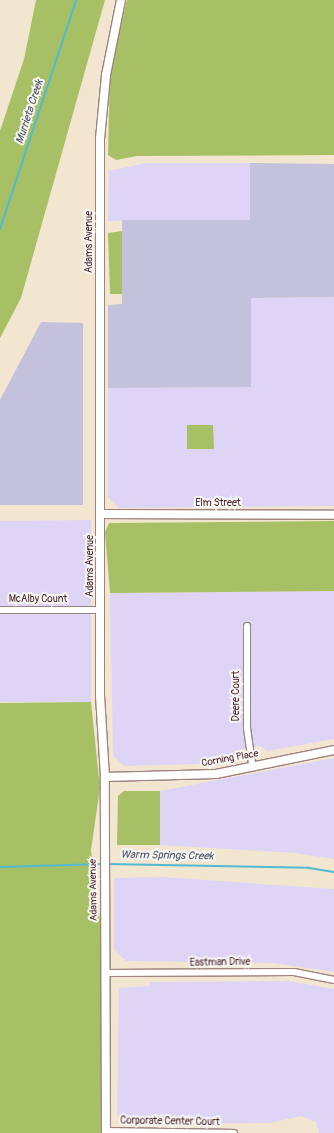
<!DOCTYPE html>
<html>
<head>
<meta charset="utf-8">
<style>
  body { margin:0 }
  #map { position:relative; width:334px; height:1133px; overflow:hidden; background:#f3e6d1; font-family:Pangolin,sans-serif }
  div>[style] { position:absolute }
  .built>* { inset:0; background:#ded5f6 }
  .industrial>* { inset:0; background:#c3c1dc }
  .green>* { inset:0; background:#a8c065 }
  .stream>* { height:2px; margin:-1px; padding:0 1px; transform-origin:1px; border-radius:1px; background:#53b9d1 }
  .roads { filter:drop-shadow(1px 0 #9e827e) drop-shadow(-1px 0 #9e827e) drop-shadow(0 1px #9e827e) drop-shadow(0 -1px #9e827e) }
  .street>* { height:6px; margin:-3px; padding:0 3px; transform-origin:3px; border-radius:3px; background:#fff }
  .secondary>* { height:8px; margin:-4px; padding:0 4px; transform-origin:4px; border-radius:4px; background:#fff }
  span { translate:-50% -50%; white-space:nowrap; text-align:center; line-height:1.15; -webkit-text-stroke:4px #f6f6f2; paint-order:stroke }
  .street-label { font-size:10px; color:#4a1f2b }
  .water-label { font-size:11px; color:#4d5565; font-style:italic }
</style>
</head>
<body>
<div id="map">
  <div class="built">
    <i style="clip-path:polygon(146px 163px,250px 163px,251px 220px,108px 221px,109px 171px)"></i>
    <i style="clip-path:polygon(334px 297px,334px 506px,119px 508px,108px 497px,108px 388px,251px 387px,251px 298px)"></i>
    <i style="clip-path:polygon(91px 520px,91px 702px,0 702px,0 521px)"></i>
    <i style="clip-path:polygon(334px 591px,334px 739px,267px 751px,260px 746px,244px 748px,235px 757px,201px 764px,124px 766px,113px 756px,110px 593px)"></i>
    <i style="clip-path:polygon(334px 758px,334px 859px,295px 853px,160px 845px,160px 791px)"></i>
    <i style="clip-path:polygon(163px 877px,334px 889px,334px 972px,274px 963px,126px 961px,114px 950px,114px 878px)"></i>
    <i style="clip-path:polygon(289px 981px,334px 989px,334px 1133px,319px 1133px,316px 1122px,301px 1116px,270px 1123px,124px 1124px,117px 1114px,119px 988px,149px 986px,150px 982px)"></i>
  </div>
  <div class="industrial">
    <i style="clip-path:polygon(250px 163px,334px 164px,334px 297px,251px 298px,251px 387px,108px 388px,108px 305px,122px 304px,122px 220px,250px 220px)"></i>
    <i style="clip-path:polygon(41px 322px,83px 323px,83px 505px,0 505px,0 400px)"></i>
  </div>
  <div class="green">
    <i style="clip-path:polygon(36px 0,105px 0,21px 298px,0 338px,0 131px,24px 59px)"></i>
    <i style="clip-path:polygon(127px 0,334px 0,334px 155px,137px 156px,116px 160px,108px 155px,110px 70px)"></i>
    <i style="clip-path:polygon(122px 231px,122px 294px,110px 294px,108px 233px)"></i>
    <i style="clip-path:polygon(187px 425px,213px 425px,214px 449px,187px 449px)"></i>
    <i style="clip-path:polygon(334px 521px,334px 591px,110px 593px,105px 532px,109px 523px)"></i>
    <i style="clip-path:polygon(91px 702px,100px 788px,91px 850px,101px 929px,102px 1133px,0 1133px,0 703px)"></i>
    <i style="clip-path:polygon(124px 791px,160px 791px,160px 845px,117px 845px,118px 796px)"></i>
  </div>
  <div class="stream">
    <i style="left:0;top:229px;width:241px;rotate:-71.6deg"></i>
    <i style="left:108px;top:864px;width:201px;rotate:1.1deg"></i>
    <i style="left:309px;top:868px;width:25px;rotate:9deg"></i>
    <i style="left:0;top:867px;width:103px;rotate:-1.7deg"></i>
  </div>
  <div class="roads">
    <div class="street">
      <i style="left:0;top:610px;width:100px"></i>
      <i style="left:247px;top:626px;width:102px;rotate:90deg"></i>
      <i style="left:247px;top:728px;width:37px;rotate:82deg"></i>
      <i style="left:105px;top:973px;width:189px;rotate:-0.3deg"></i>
      <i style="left:294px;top:972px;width:41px;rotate:11.3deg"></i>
      <i style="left:106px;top:1131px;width:128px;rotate:0.9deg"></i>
    </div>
    <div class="secondary">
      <i style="left:101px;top:514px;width:233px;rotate:0.2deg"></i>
      <i style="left:105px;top:777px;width:111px;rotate:-1.5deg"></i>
      <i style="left:216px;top:774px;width:120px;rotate:-11.5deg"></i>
      <i style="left:106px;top:1133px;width:356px;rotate:-90.2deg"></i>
      <i style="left:105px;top:777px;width:82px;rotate:-93.5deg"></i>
      <i style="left:100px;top:695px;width:556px;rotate:-90deg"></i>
      <i style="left:100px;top:139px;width:64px;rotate:-84.6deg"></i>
      <i style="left:106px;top:75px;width:76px;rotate:-78.7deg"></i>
    </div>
  </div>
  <div class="street-label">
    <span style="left:90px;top:242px;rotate:-90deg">Adams Avenue</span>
    <span style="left:218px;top:504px">Elm Street</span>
    <span style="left:91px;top:566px;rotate:-90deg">Adams Avenue</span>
    <span style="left:38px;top:600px">McAlby Count</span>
    <span style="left:237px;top:696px;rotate:-90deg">Deere Court</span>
    <span style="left:230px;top:759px;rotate:-10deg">Corning Place</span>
    <span style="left:94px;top:890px;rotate:-91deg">Adams Avenue</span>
    <span style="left:220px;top:963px;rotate:-1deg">Eastman Drive</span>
    <span style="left:170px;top:1122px;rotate:1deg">Corporate Center Court</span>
  </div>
  <div class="water-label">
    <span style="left:30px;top:112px;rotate:-72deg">Murrieta Creek</span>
    <span style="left:167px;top:856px;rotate:1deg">Warm Springs Creek</span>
  </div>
</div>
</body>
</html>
